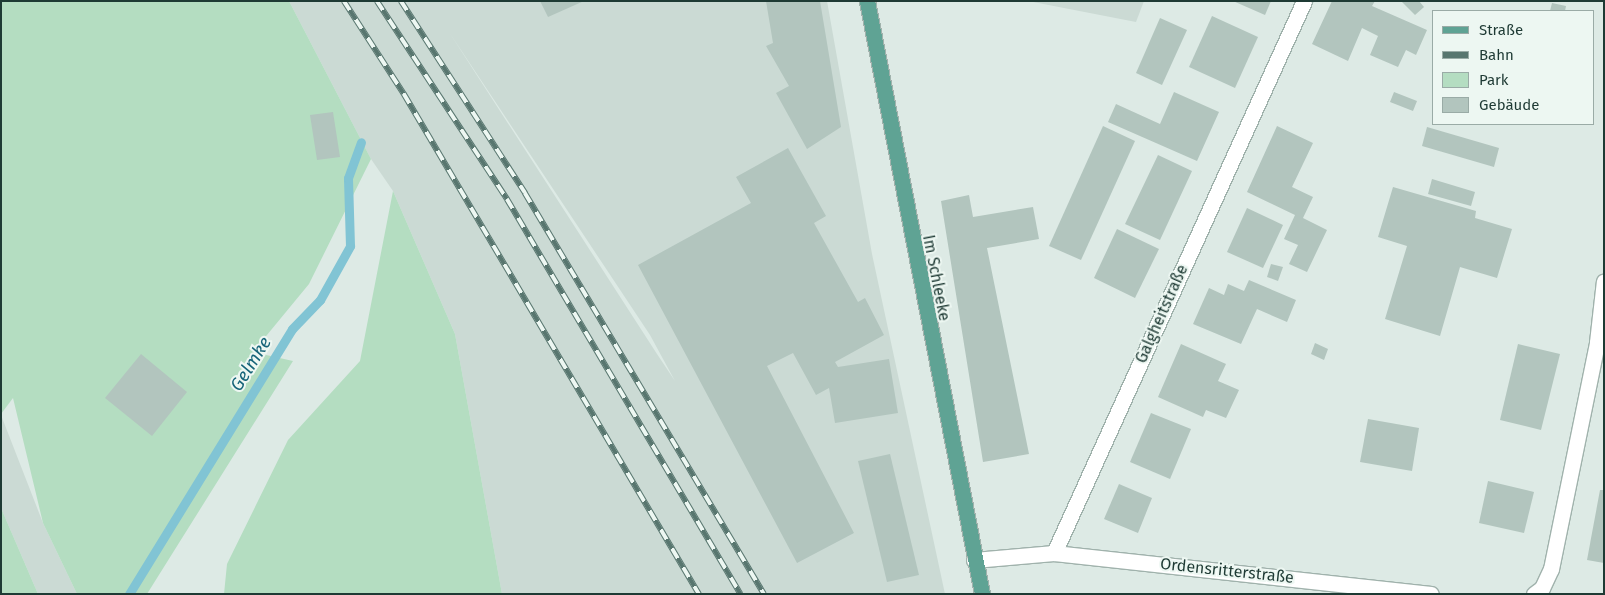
<!DOCTYPE html>
<html>
<head>
<meta charset="utf-8">
<style>
  body { margin:0 }
  #map { position:relative; width:1605px; height:595px; overflow:hidden; background:#ddeae5; font-family:"Fira Sans",sans-serif }
  div>[style] { position:absolute }
  .built>* { inset:0; background:#cbdad4 }
  .green>* { inset:0; background:#b4ddc1 }
  .stream>* { height:9px; margin:-4.5px; padding:0 4.5px; transform-origin:4.5px; border-radius:4.5px; background:#81c4d4 }
  .building>* { inset:0; background:#b2c5be }
  .roads { filter:drop-shadow(1px 0 #a0b2ac) drop-shadow(-1px 0 #a0b2ac) drop-shadow(0 1px #a0b2ac) drop-shadow(0 -1px #a0b2ac) }
  .minor>* { height:15px; margin:-7.5px; padding:0 7.5px; transform-origin:7.5px; border-radius:7.5px; background:#fff }
  .primary>* { height:15px; margin:-7.5px; padding:0 7.5px; transform-origin:7.5px; border-radius:7.5px; background:#5fa394 }
  .rail>* { height:5.5px; margin-top:-2.75px; transform-origin:0; background:repeating-linear-gradient(90deg,#edf7f2 0 11px,#58766f 0 22px); box-sizing:border-box; border-block:1px solid #58766f }
  span { translate:-50% -50%; white-space:nowrap; text-align:center; line-height:1.15; -webkit-text-stroke:4px #edf7f2; paint-order:stroke }
  .street-label { font-size:16px; color:#1e3a34 }
  .water-label { font-size:18px; color:#156479; font-style:italic }
  .frame { position:absolute; inset:0; border:2px solid #1e3a34; pointer-events:none }
  .legend { position:absolute; left:1432px; top:10px; width:162px; height:115px; box-sizing:border-box; background:#edf7f2; border:1px solid #9aaba6; margin:0; padding:6px 9px; list-style:none; font-size:15px; color:#1e3a34 }
  .legend li { display:flex; align-items:center; gap:10px; height:25px }
  .legend b { width:25px; border:1px solid #9aaba6 }
</style>
</head>
<body>
<div id="map">
  <div class="built">
    <i style="clip-path:polygon(evenodd,289px 1px,827px 1px,872px 254px,945px 594px,502px 594px,455px 334px,393px 191px,371px 159px,289px 1px,449px 32px,650px 335px,675px 381px,657px 354px,449px 32px)"></i>
    <i style="clip-path:polygon(1028px 1px,1144px 1px,1136px 22px)"></i>
    <i style="clip-path:polygon(1px 415px,43px 523px,77px 594px,38px 594px,1px 508px)"></i>
  </div>
  <div class="green">
    <i style="clip-path:polygon(1px 1px,289px 1px,371px 159px,309px 284px,253px 352px,293px 361px,147px 594px,77px 594px,43px 523px,13px 398px,1px 414px)"></i>
    <i style="clip-path:polygon(393px 191px,455px 334px,502px 594px,224px 594px,227px 564px,288px 440px,360px 361px)"></i>
    <i style="clip-path:polygon(1px 508px,38px 594px,1px 594px)"></i>
  </div>
  <div class="stream">
    <i style="left:129px;top:594px;width:311px;rotate:-58.4deg"></i>
    <i style="left:292px;top:329px;width:40px;rotate:-46deg"></i>
    <i style="left:320px;top:300px;width:62px;rotate:-60.9deg"></i>
    <i style="left:350px;top:246px;width:68px;rotate:-91.7deg"></i>
    <i style="left:348px;top:178px;width:38px;rotate:-70deg"></i>
  </div>
  <div class="building">
    <i style="clip-path:polygon(540px 1px,584px 1px,548px 17px)"></i>
    <i style="clip-path:polygon(766px 1px,820px 1px,841px 127px,807px 149px,776px 93px,789px 86px,766px 46px,773px 43px)"></i>
    <i style="clip-path:polygon(1233px 1px,1271px 1px,1265px 15px)"></i>
    <i style="clip-path:polygon(1332px 1px,1375px 1px,1372px 6px,1427px 30px,1416px 55px,1406px 50px,1398px 67px,1370px 55px,1378px 36px,1362px 28px,1348px 61px,1312px 44px)"></i>
    <i style="clip-path:polygon(1401px 1px,1419px 1px,1424px 7px,1415px 15px)"></i>
    <i style="clip-path:polygon(1552px 3px,1566px 6px,1565px 11px,1550px 11px)"></i>
    <i style="clip-path:polygon(1212px 16px,1258px 37px,1235px 88px,1189px 67px)"></i>
    <i style="clip-path:polygon(1160px 18px,1187px 30px,1162px 85px,1136px 73px)"></i>
    <i style="clip-path:polygon(1174px 92px,1219px 112px,1197px 161px,1108px 122px,1116px 104px,1160px 124px)"></i>
    <i style="clip-path:polygon(1394px 92px,1417px 101px,1413px 111px,1390px 102px)"></i>
    <i style="clip-path:polygon(333px 112px,340px 157px,317px 160px,310px 115px)"></i>
    <i style="clip-path:polygon(1103px 126px,1135px 141px,1081px 260px,1049px 246px)"></i>
    <i style="clip-path:polygon(1277px 126px,1313px 143px,1292px 187px,1313px 197px,1303px 218px,1327px 230px,1307px 272px,1289px 264px,1298px 245px,1284px 239px,1295px 215px,1247px 192px)"></i>
    <i style="clip-path:polygon(1427px 127px,1499px 148px,1494px 167px,1422px 146px)"></i>
    <i style="clip-path:polygon(788px 148px,826px 216px,814px 223px,858px 302px,865px 298px,884px 335px,835px 362px,838px 367px,889px 359px,898px 413px,835px 423px,829px 388px,816px 395px,793px 353px,767px 366px,854px 533px,797px 563px,638px 265px,751px 203px,736px 177px)"></i>
    <i style="clip-path:polygon(1158px 155px,1192px 171px,1160px 240px,1125px 224px)"></i>
    <i style="clip-path:polygon(1432px 179px,1475px 192px,1471px 206px,1428px 194px)"></i>
    <i style="clip-path:polygon(1393px 187px,1476px 211px,1475px 218px,1512px 229px,1497px 278px,1460px 267px,1440px 336px,1385px 319px,1407px 246px,1378px 237px)"></i>
    <i style="clip-path:polygon(969px 195px,973px 217px,1033px 207px,1039px 239px,987px 248px,1029px 454px,983px 462px,941px 201px)"></i>
    <i style="clip-path:polygon(1247px 208px,1283px 225px,1263px 268px,1227px 252px)"></i>
    <i style="clip-path:polygon(1117px 229px,1159px 249px,1135px 298px,1094px 278px)"></i>
    <i style="clip-path:polygon(1271px 264px,1283px 267px,1278px 281px,1267px 277px)"></i>
    <i style="clip-path:polygon(1249px 280px,1296px 300px,1287px 322px,1257px 309px,1241px 344px,1193px 324px,1209px 288px,1224px 295px,1228px 284px,1244px 291px)"></i>
    <i style="clip-path:polygon(1315px 343px,1328px 349px,1324px 360px,1311px 354px)"></i>
    <i style="clip-path:polygon(1181px 344px,1226px 364px,1218px 381px,1239px 390px,1226px 418px,1206px 410px,1203px 417px,1158px 397px)"></i>
    <i style="clip-path:polygon(1518px 344px,1560px 354px,1541px 430px,1500px 420px)"></i>
    <i style="clip-path:polygon(141px 354px,187px 392px,152px 436px,105px 398px)"></i>
    <i style="clip-path:polygon(1151px 413px,1191px 429px,1170px 479px,1130px 462px)"></i>
    <i style="clip-path:polygon(1368px 419px,1419px 428px,1412px 471px,1360px 462px)"></i>
    <i style="clip-path:polygon(890px 454px,919px 575px,887px 582px,858px 461px)"></i>
    <i style="clip-path:polygon(1488px 481px,1534px 492px,1524px 533px,1479px 523px)"></i>
    <i style="clip-path:polygon(1119px 484px,1152px 498px,1138px 533px,1104px 519px)"></i>
    <i style="clip-path:polygon(1600px 490px,1604px 490px,1604px 563px,1587px 560px)"></i>
  </div>
  <div class="roads">
    <div class="minor">
      <i style="left:1054px;top:553px;width:606px;rotate:-65.63deg"></i>
      <i style="left:974px;top:560px;width:80px;rotate:-5deg"></i>
      <i style="left:1054px;top:553px;width:379px;rotate:6.2deg"></i>
      <i style="left:1534px;top:594px;width:10px;rotate:-37deg"></i>
      <i style="left:1542px;top:588px;width:21px;rotate:-65deg"></i>
      <i style="left:1551px;top:569px;width:232px;rotate:-78.5deg"></i>
      <i style="left:1597px;top:342px;width:61px;rotate:-83.5deg"></i>
    </div>
    <div class="primary">
      <i style="left:867px;top:1px;width:604px;rotate:79.02deg"></i>
    </div>
  </div>
  <div class="rail">
    <i style="left:344px;top:1px;width:111px;rotate:57.2deg"></i>
    <i style="left:404px;top:94px;width:581px;rotate:59.46deg"></i>
    <i style="left:377px;top:1px;width:237px;rotate:56.7deg"></i>
    <i style="left:507px;top:199px;width:459px;rotate:59.4deg"></i>
    <i style="left:401px;top:1px;width:229px;rotate:57.1deg"></i>
    <i style="left:525px;top:193px;width:467px;rotate:59.2deg"></i>
  </div>
  <div class="street-label">
    <span style="left:936px;top:278px;rotate:79deg">Im Schleeke</span>
    <span style="left:1162px;top:314px;rotate:-66deg">Galgheitstraße</span>
    <span style="left:1227px;top:571px;rotate:6deg">Ordensritterstraße</span>
  </div>
  <div class="water-label">
    <span style="left:251px;top:364px;rotate:-58deg">Gelmke</span>
  </div>
  <div class="frame"></div>
  <ul class="legend">
  <li><b style="height:6px;background:#5fa394"></b>Straße</li>
  <li><b style="height:6px;background:#58766f"></b>Bahn</li>
  <li><b style="height:14px;background:#b4ddc1"></b>Park</li>
  <li><b style="height:14px;background:#b2c5be"></b>Gebäude</li>
  </ul>
</div>
</body>
</html>
